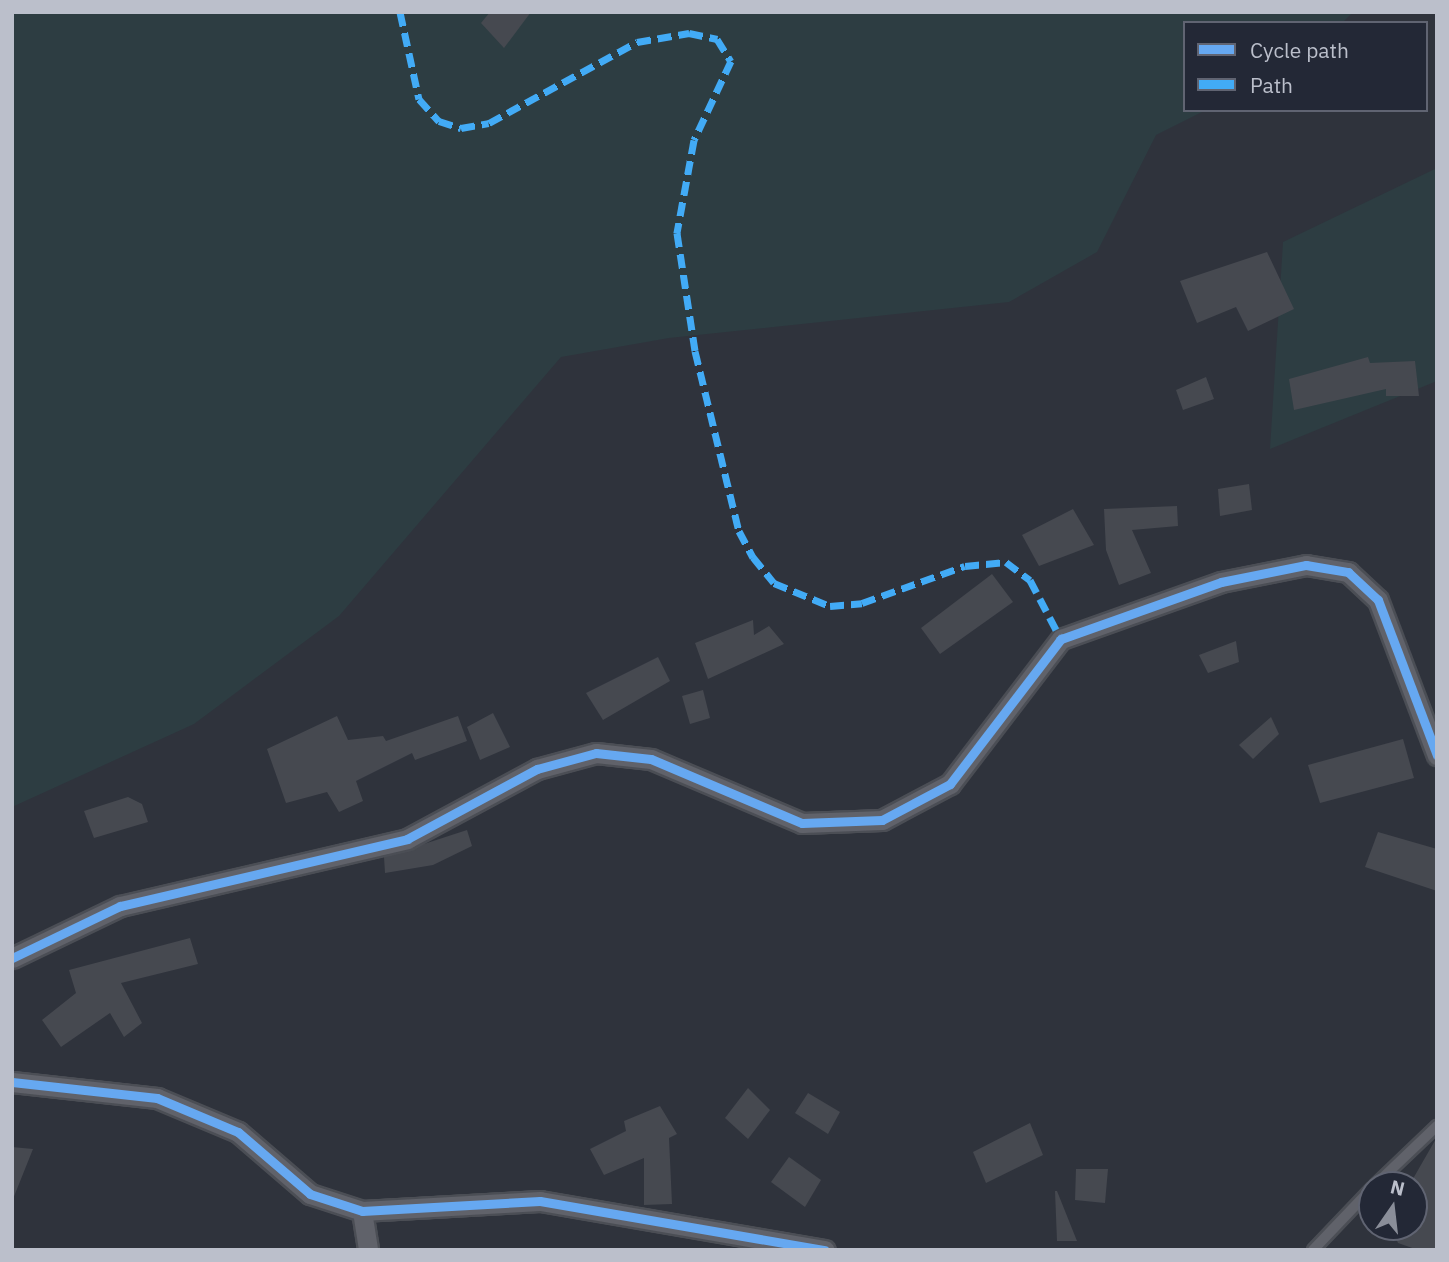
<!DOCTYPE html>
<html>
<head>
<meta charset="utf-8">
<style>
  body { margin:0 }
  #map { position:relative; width:1449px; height:1262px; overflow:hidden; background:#2f333c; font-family:"IBM Plex Sans",sans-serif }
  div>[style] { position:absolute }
  .green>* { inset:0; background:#2d3d42 }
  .building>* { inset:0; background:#464950 }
  .roads { filter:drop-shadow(2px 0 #4b4e55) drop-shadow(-2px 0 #4b4e55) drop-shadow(0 2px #4b4e55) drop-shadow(0 -2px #4b4e55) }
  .lane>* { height:10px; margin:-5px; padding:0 5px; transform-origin:5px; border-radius:5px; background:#60626a }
  .street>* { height:19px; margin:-9.5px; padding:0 9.5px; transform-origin:9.5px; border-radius:9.5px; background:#60626a }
  .quiet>* { height:7px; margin-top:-3.5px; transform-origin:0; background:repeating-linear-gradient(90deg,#42abf6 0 14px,transparent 0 21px) }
  .cycleway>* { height:9px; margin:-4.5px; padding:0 4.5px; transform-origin:4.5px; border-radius:4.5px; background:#66a8f1 }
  span { translate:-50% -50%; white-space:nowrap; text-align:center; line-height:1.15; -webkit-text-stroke:5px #232836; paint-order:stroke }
  .frame { position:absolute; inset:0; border:14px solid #bbbfcb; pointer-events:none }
  .legend { position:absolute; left:1183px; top:21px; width:245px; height:91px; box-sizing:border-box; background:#232836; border:2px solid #606472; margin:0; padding:9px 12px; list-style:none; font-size:21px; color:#bbbfcb }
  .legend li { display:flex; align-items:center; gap:14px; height:35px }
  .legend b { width:35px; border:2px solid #606472 }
  .north { position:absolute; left:1358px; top:1171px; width:70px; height:70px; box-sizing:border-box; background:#232836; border:2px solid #606472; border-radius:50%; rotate:14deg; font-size:19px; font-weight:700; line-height:28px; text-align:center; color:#bbbfcb }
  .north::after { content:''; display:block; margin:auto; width:24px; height:32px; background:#8a8e99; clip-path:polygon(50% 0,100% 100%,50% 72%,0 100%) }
</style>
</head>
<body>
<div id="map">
  <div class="green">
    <i style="clip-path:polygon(12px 12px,1353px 12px,1342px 23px,1185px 23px,1185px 110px,1206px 110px,1156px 135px,1097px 252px,1009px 302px,669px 338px,561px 357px,339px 616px,194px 724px,12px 807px)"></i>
    <i style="clip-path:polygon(1437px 168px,1437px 381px,1270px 449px,1283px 242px)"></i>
  </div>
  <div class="building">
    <i style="clip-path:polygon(490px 12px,531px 12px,504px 48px,481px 23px)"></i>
    <i style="clip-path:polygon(1267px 252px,1294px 309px,1248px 331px,1236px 307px,1197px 323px,1180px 281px)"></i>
    <i style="clip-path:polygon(1368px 357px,1370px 363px,1415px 361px,1419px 396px,1386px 396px,1386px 389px,1294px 410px,1289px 379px)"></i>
    <i style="clip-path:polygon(1206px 377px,1214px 399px,1183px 410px,1176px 390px)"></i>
    <i style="clip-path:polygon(1249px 484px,1252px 510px,1220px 516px,1218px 489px)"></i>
    <i style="clip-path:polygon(1177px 506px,1178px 526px,1132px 530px,1151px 573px,1119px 585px,1106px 550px,1104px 509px)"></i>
    <i style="clip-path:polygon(1073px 509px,1094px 545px,1039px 566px,1022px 535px)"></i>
    <i style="clip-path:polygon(992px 574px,1013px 602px,940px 654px,921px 628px)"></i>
    <i style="clip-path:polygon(753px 620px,754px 635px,769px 626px,784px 644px,708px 679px,695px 643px)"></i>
    <i style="clip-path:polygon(1236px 641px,1239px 662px,1208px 673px,1199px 655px)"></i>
    <i style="clip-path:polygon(658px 657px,670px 681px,603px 720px,586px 693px)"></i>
    <i style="clip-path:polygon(703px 690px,710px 718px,690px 724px,682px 696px)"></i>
    <i style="clip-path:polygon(493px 713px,510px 747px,480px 760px,467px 727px)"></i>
    <i style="clip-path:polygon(337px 716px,348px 740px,383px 736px,386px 741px,458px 716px,467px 741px,415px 760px,412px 753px,356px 781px,363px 801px,339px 812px,327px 792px,286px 803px,267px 749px)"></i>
    <i style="clip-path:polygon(1271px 717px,1279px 734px,1253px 759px,1239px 745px)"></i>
    <i style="clip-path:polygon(1403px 739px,1414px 778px,1320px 803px,1308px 765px)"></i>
    <i style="clip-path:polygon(128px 797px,142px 804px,148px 822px,94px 838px,84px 811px)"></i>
    <i style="clip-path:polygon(467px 830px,472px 846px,433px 865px,385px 873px,384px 857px)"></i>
    <i style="clip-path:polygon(1378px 832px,1437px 849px,1437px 891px,1365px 867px)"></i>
    <i style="clip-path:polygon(190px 938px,198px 964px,121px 983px,142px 1023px,124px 1037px,110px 1013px,61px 1047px,42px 1020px,76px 993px,69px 970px)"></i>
    <i style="clip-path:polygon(748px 1088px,770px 1110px,748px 1139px,725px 1118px)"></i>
    <i style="clip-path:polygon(808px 1093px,840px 1112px,828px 1134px,795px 1113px)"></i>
    <i style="clip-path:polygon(660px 1106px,677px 1134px,669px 1138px,672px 1204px,644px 1205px,644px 1158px,604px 1175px,590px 1149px,626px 1131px,624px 1121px)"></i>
    <i style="clip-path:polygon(1030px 1123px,1043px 1155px,986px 1183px,973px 1152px)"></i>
    <i style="clip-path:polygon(1437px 1137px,1437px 1250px,1418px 1250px,1398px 1243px,1391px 1227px,1414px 1227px,1414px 1177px)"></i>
    <i style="clip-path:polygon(12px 1147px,33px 1149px,13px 1199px,12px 1198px)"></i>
    <i style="clip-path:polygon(789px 1157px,821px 1180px,805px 1207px,771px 1182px)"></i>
    <i style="clip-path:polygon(1076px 1169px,1108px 1169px,1105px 1203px,1075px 1200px)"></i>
    <i style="clip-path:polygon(1055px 1191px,1057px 1191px,1077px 1241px,1057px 1241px)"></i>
  </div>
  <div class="roads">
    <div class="lane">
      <i style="left:1375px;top:1185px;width:86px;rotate:-43.6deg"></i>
      <i style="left:1313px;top:1250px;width:86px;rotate:-46.4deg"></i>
    </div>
    <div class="street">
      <i style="left:12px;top:958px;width:120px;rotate:-25.7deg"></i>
      <i style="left:120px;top:906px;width:295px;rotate:-13.1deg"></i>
      <i style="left:407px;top:839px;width:148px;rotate:-28.3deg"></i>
      <i style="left:537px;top:769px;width:61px;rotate:-15.2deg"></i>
      <i style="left:596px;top:753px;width:55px;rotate:6.2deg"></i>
      <i style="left:651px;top:759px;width:164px;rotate:23deg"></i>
      <i style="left:802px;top:823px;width:80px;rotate:-2.1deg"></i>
      <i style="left:882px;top:820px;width:77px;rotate:-27.9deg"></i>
      <i style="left:950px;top:784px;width:183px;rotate:-52.6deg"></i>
      <i style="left:1061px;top:639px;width:170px;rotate:-19.6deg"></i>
      <i style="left:1221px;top:582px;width:87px;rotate:-11.3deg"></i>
      <i style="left:1306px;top:565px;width:43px;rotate:9.5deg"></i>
      <i style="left:1348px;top:572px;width:41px;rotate:43deg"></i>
      <i style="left:1378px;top:600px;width:166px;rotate:69.2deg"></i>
      <i style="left:12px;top:1082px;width:146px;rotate:6.3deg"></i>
      <i style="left:157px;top:1098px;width:88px;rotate:22.8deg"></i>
      <i style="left:238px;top:1132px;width:95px;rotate:40.7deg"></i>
      <i style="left:310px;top:1194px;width:55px;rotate:18.1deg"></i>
      <i style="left:362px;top:1211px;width:178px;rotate:-3.2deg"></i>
      <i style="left:540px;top:1201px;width:289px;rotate:9.8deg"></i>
      <i style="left:362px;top:1211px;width:39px;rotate:81deg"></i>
    </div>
  </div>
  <div class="quiet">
    <i style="left:400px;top:12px;width:89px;rotate:77.7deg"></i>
    <i style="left:419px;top:99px;width:30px;rotate:48deg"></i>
    <i style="left:439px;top:121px;width:23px;rotate:18deg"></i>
    <i style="left:461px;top:128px;width:28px;rotate:-10deg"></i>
    <i style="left:489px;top:123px;width:169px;rotate:-28.7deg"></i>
    <i style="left:637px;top:42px;width:53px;rotate:-9.8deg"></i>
    <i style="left:689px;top:33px;width:29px;rotate:12deg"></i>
    <i style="left:717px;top:39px;width:26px;rotate:58deg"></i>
    <i style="left:731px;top:61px;width:87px;rotate:115.1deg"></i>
    <i style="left:694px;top:140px;width:95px;rotate:100.4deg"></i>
    <i style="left:677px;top:233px;width:119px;rotate:81.3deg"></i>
    <i style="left:695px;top:351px;width:185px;rotate:76.3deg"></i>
    <i style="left:739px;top:531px;width:30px;rotate:62deg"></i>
    <i style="left:753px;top:557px;width:33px;rotate:51deg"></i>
    <i style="left:774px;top:583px;width:61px;rotate:22.3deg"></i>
    <i style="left:830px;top:606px;width:32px;rotate:-5deg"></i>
    <i style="left:862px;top:603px;width:109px;rotate:-19.8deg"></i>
    <i style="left:965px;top:566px;width:41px;rotate:-5.6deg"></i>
    <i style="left:1006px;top:562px;width:30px;rotate:37deg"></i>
    <i style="left:1030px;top:580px;width:67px;rotate:62.3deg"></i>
  </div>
  <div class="cycleway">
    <i style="left:12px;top:958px;width:120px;rotate:-25.7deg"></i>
    <i style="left:120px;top:906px;width:295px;rotate:-13.1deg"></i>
    <i style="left:407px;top:839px;width:148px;rotate:-28.3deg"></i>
    <i style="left:537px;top:769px;width:61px;rotate:-15.2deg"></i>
    <i style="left:596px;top:753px;width:55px;rotate:6.2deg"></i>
    <i style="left:651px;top:759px;width:164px;rotate:23deg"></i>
    <i style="left:802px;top:823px;width:80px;rotate:-2.1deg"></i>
    <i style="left:882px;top:820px;width:77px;rotate:-27.9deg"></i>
    <i style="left:950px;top:784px;width:183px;rotate:-52.6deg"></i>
    <i style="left:1061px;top:639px;width:170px;rotate:-19.6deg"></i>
    <i style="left:1221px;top:582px;width:87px;rotate:-11.3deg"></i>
    <i style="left:1306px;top:565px;width:43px;rotate:9.5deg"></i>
    <i style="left:1348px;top:572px;width:41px;rotate:43deg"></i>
    <i style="left:1378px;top:600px;width:166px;rotate:69.2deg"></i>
    <i style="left:12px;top:1082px;width:146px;rotate:6.3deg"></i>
    <i style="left:157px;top:1098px;width:88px;rotate:22.8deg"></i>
    <i style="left:238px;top:1132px;width:95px;rotate:40.7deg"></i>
    <i style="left:310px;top:1194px;width:55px;rotate:18.1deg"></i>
    <i style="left:362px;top:1211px;width:178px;rotate:-3.2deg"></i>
    <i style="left:540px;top:1201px;width:289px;rotate:9.8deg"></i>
  </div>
  <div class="frame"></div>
  <ul class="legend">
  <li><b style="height:9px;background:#66a8f1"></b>Cycle path</li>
  <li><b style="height:9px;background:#42abf6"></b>Path</li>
  </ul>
  <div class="north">N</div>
</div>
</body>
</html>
